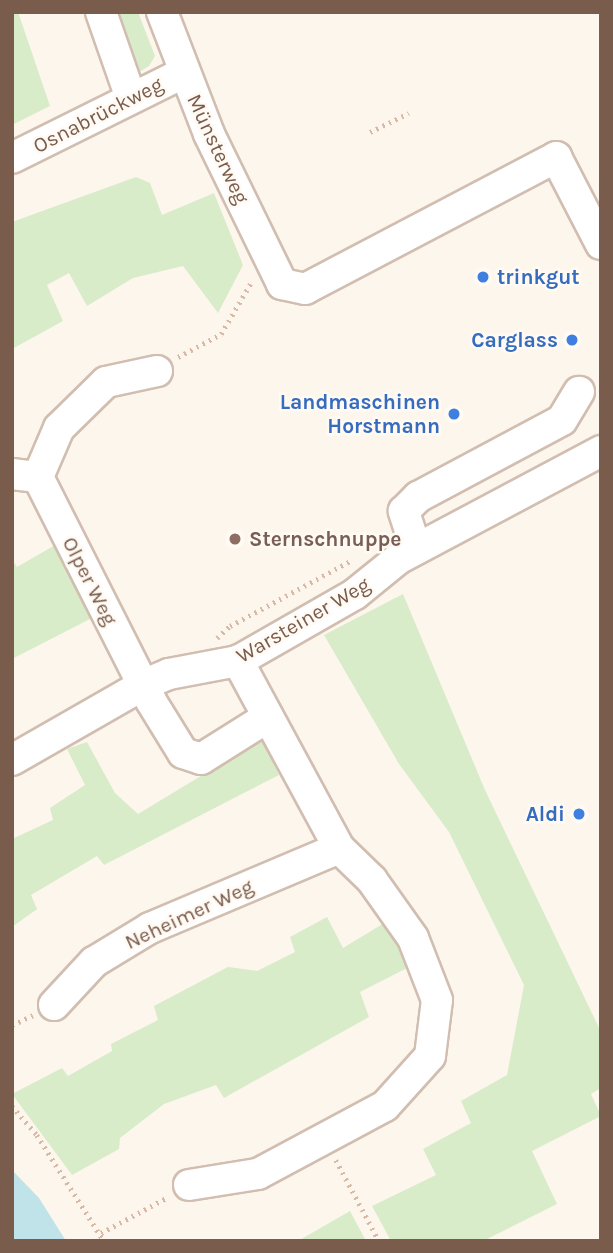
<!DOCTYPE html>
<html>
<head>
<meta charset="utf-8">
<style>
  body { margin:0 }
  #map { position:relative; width:613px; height:1253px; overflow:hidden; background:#fdf6ec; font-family:Karla,sans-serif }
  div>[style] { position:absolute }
  .green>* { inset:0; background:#d8ecc9 }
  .water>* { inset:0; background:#bfe3e8 }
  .path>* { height:4.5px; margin-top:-2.25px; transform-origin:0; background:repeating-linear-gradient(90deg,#d9b8a5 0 2px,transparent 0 7px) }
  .roads { filter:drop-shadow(2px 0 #d1beb0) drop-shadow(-2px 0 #d1beb0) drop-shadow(0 2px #d1beb0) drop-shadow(0 -2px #d1beb0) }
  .minor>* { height:30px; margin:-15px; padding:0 15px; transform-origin:15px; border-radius:15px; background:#fff }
  .dots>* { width:19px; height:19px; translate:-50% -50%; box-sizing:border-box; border:4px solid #fffaf3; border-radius:50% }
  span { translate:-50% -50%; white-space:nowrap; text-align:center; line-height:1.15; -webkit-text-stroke:5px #fffaf3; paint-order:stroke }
  .street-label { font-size:21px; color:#7a5c4d }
  .shop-label { font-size:21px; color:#366cbe; font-weight:700 }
  .left { translate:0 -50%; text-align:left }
  .right { translate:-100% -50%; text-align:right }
  .education-label { font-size:21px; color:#785e54; font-weight:700 }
  .frame { position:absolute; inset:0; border:14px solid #7a5c4d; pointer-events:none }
</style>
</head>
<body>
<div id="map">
  <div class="green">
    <i style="clip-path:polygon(12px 12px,18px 12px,50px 106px,12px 125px)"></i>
    <i style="clip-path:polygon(105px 12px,138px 12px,155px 56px,149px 66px,136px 74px)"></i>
    <i style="clip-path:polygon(136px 177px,150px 183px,162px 215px,214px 193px,243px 265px,218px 313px,183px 266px,133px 278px,87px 306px,69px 273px,47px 285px,63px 321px,12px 349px,12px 222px)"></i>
    <i style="clip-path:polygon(57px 544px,90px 619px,12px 659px,12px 559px,17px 567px)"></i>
    <i style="clip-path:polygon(403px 594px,485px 790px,601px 1032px,601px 1088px,591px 1094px,601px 1116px,532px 1151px,557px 1204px,483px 1241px,391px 1241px,372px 1206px,436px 1175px,423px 1149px,471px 1123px,461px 1101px,507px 1075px,524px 985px,449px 832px,399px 764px,324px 635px)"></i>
    <i style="clip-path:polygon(262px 739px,279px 775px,104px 865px,97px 856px,31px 895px,37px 909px,12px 927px,12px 839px,53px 820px,50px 808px,85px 785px,67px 749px,87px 742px,115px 793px,138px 814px)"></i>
    <i style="clip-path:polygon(327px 917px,343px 948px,389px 920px,413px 965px,360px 992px,369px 1017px,224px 1098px,216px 1085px,164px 1104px,120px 1138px,119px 1149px,72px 1175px,12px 1094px,62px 1068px,68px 1076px,112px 1051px,111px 1044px,158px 1020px,154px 1006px,228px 967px,257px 971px,295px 952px,290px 937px)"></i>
    <i style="clip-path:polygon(350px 1211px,366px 1241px,298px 1241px)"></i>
  </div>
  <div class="water">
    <i style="clip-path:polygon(12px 1170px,39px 1198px,66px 1241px,12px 1241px)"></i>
  </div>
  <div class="path">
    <i style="left:370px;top:132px;width:43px;rotate:-26deg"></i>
    <i style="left:178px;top:357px;width:49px;rotate:-28.1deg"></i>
    <i style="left:221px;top:334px;width:61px;rotate:-59.7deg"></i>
    <i style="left:217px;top:638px;width:18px;rotate:-43deg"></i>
    <i style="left:230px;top:626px;width:139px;rotate:-28.4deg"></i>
    <i style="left:12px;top:1025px;width:23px;rotate:-25deg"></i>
    <i style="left:12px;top:1106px;width:38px;rotate:49deg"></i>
    <i style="left:37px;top:1135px;width:125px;rotate:57.7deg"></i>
    <i style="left:336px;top:1160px;width:92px;rotate:62deg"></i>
    <i style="left:101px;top:1233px;width:76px;rotate:-28.2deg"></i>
  </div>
  <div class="roads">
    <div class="minor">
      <i style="left:101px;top:12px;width:91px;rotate:70.8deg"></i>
      <i style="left:162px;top:12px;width:131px;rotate:68.9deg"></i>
      <i style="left:209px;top:134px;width:167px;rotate:64deg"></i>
      <i style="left:282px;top:284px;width:24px;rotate:12deg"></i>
      <i style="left:305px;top:289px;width:284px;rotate:-27.7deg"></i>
      <i style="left:556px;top:157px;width:98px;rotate:62.7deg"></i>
      <i style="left:12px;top:158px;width:191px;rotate:-26.4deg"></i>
      <i style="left:157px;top:371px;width:52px;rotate:167.8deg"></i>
      <i style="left:106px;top:382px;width:66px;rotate:135.6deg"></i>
      <i style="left:59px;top:428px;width:53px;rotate:113.2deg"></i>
      <i style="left:38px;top:477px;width:251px;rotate:63.2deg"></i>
      <i style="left:151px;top:701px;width:61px;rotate:58.4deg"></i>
      <i style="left:183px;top:753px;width:19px;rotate:18deg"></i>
      <i style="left:201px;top:759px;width:79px;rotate:-32.1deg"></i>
      <i style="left:12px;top:474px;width:26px;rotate:7deg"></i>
      <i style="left:416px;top:549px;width:40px;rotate:-108deg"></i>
      <i style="left:404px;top:511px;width:20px;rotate:-45deg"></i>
      <i style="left:418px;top:497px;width:163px;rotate:-28.1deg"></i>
      <i style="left:562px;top:420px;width:33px;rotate:-59deg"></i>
      <i style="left:12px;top:760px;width:151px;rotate:-29.8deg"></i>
      <i style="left:143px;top:685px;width:28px;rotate:-23deg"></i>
      <i style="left:169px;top:674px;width:70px;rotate:-10.7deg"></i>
      <i style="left:238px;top:661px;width:135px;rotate:-29.8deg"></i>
      <i style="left:355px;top:594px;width:55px;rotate:-39.1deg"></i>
      <i style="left:398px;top:559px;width:230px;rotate:-28deg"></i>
      <i style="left:54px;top:1005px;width:59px;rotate:-47.1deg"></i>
      <i style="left:94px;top:962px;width:66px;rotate:-31.3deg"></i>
      <i style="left:150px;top:928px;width:205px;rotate:-22.9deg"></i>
      <i style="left:189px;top:1185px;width:70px;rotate:-9.1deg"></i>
      <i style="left:258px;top:1174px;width:144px;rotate:-28.2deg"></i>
      <i style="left:385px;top:1106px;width:67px;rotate:-48deg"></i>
      <i style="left:430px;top:1056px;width:56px;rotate:-82.9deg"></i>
      <i style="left:437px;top:1000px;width:66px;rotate:-111.2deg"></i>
      <i style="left:413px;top:938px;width:71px;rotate:-125.3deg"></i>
      <i style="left:372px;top:880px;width:46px;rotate:-135.9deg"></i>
      <i style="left:339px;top:848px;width:213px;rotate:-118.4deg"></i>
    </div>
  </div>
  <div class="dots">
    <i style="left:483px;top:277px;background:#3f7fe0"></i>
    <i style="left:572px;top:340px;background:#3f7fe0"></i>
    <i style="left:454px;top:414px;background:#3f7fe0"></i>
    <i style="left:235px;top:539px;background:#8d6e63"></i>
    <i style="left:579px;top:814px;background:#3f7fe0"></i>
  </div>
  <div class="street-label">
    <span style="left:98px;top:115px;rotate:-27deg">Osnabrückweg</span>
    <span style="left:218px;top:149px;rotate:65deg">Münsterweg</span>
    <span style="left:90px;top:581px;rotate:63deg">Olper Weg</span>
    <span style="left:303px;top:620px;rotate:-30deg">Warsteiner Weg</span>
    <span style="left:189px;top:914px;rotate:-25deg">Neheimer Weg</span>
  </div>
  <div class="shop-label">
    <span class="left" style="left:497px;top:277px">trinkgut</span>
    <span class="right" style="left:558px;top:340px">Carglass</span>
    <span class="right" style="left:440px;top:414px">Landmaschinen<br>Horstmann</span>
    <span class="right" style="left:565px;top:814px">Aldi</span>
  </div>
  <div class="education-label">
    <span class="left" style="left:249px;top:539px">Sternschnuppe</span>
  </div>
  <div class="frame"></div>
</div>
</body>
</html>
